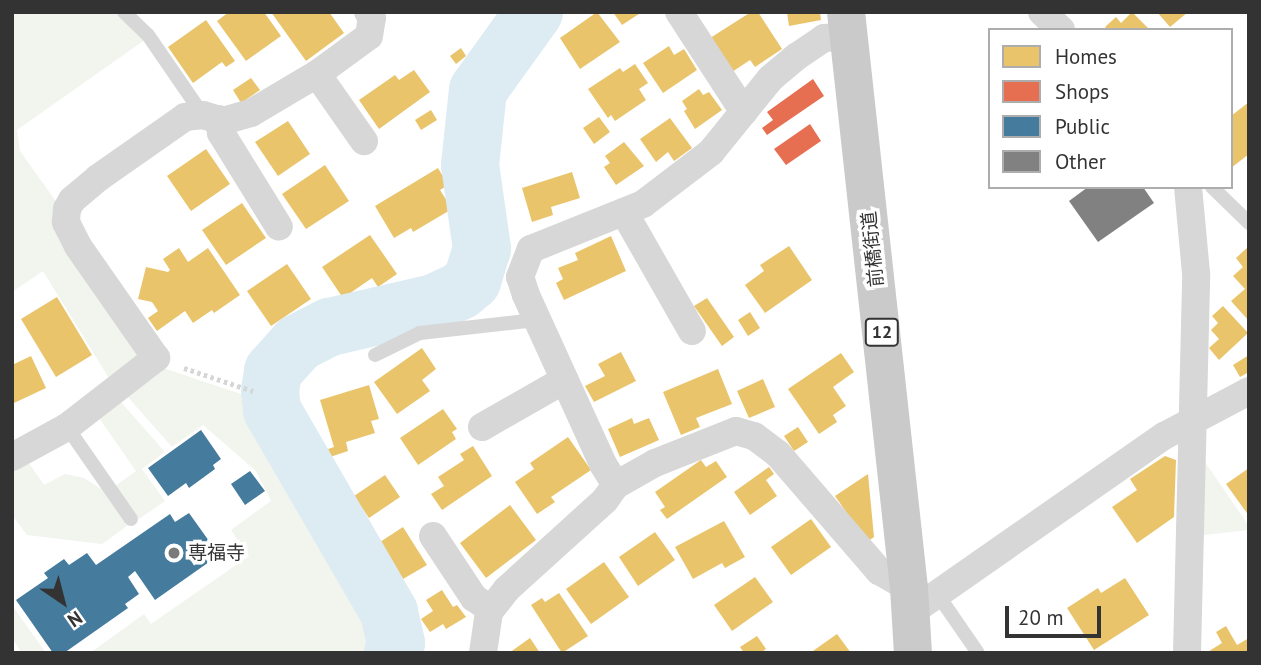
<!DOCTYPE html>
<html>
<head>
<meta charset="utf-8">
<style>
  body { margin:0 }
  #map { position:relative; width:1261px; height:665px; overflow:hidden; background:#fff; font-family:"PT Sans","Noto Sans JP",sans-serif }
  div>[style] { position:absolute }
  .green>* { inset:0; background:#f1f5ed }
  .homes>* { inset:0; background:#e9c46a }
  .shops>* { inset:0; background:#e76f51 }
  .public>* { inset:0; background:#457b9d }
  .river>* { height:58px; margin:-29px; padding:0 29px; transform-origin:29px; border-radius:29px; background:#ddebf3 }
  .building>* { inset:0; background:#818181 }
  .path>* { height:4.5px; margin-top:-2.25px; transform-origin:0; background:repeating-linear-gradient(90deg,#d6d6d6 0 3.5px,transparent 0 7px) }
  .service>* { height:14px; margin:-7px; padding:0 7px; transform-origin:7px; border-radius:7px; background:#d7d7d7 }
  .minor>* { height:28px; margin:-14px; padding:0 14px; transform-origin:14px; border-radius:14px; background:#d7d7d7 }
  .primary>* { height:38px; margin:-19px; padding:0 19px; transform-origin:19px; border-radius:19px; background:#cacaca }
  .dots>* { width:19px; height:19px; translate:-50% -50%; box-sizing:border-box; border:4px solid #fff; border-radius:50% }
  span { translate:-50% -50%; white-space:nowrap; text-align:center; line-height:1.15; -webkit-text-stroke:7px #fff; paint-order:stroke }
  .shield-label span { padding:2px 5px; background:#fff; border:2px solid; border-radius:5px; -webkit-text-stroke-width:0 }
  .shield-label { font-size:18px; color:#333; font-weight:700 }
  .street-label { font-size:19px; color:#333 }
  .poi-label { font-size:19px; color:#333 }
  .left { translate:0 -50%; text-align:left }
  .frame { position:absolute; inset:0; border:14px solid #333; pointer-events:none }
  .legend { position:absolute; left:988px; top:28px; width:245px; height:161px; box-sizing:border-box; background:#fff; border:2px solid #adadad; margin:0; padding:9px 12px; list-style:none; font-size:21px; color:#333 }
  .legend li { display:flex; align-items:center; gap:14px; height:35px }
  .legend b { width:35px; border:2px solid #adadad }
  .north { position:absolute; left:28px; top:567px; width:70px; height:70px; -webkit-text-stroke:5px #fff; paint-order:stroke; rotate:145deg; font-size:19px; font-weight:700; line-height:28px; text-align:center; color:#333 }
  .north::after { content:''; display:block; margin:auto; width:24px; height:32px; background:#333; clip-path:polygon(50% 0,100% 100%,50% 72%,0 100%) }
  .scale { position:absolute; left:1005px; top:606px; width:96px; height:32px; box-sizing:border-box; border:4px solid #333; border-top:0; padding-left:9px; font-size:21px; line-height:24px; white-space:nowrap; color:#333; -webkit-text-stroke:5px #fff; paint-order:stroke }
</style>
</head>
<body>
<div id="map">
  <div class="green">
    <i style="clip-path:polygon(18px 12px,118px 12px,146px 39px,17px 130px,20px 151px,60px 207px,145px 351px,112px 383px,43px 271px,12px 292px,12px 17px)"></i>
    <i style="clip-path:polygon(160px 367px,253px 398px,263px 427px,376px 623px,371px 653px,90px 653px,144px 614px,151px 624px,249px 556px,231px 530px,271px 501px,256px 471px,203px 425px,172px 447px,127px 396px)"></i>
    <i style="clip-path:polygon(120px 401px,165px 452px,142px 469px,165px 501px,139px 519px,115px 486px,136px 471px,99px 418px)"></i>
    <i style="clip-path:polygon(1198px 452px,1249px 526px,1249px 530px,1195px 536px)"></i>
    <i style="clip-path:polygon(28px 462px,44px 485px,65px 474px,84px 478px,106px 492px,127px 526px,102px 544px,27px 535px,12px 515px,12px 470px)"></i>
    <i style="clip-path:polygon(12px 605px,46px 653px,22px 653px,12px 638px)"></i>
  </div>
  <div class="homes">
    <i style="clip-path:polygon(229px 12px,264px 12px,281px 36px,246px 61px,217px 21px)"></i>
    <i style="clip-path:polygon(271px 12px,329px 12px,344px 33px,306px 61px)"></i>
    <i style="clip-path:polygon(597px 12px,620px 42px,580px 69px,560px 38px)"></i>
    <i style="clip-path:polygon(613px 12px,642px 12px,622px 25px)"></i>
    <i style="clip-path:polygon(751px 12px,758px 12px,782px 49px,755px 67px,750px 60px,729px 74px,707px 40px)"></i>
    <i style="clip-path:polygon(787px 12px,820px 12px,821px 20px,789px 26px)"></i>
    <i style="clip-path:polygon(1132px 12px,1150px 30px,1108px 30px,1105px 27px,1116px 17px,1121px 23px)"></i>
    <i style="clip-path:polygon(1157px 12px,1188px 12px,1170px 27px)"></i>
    <i style="clip-path:polygon(206px 20px,235px 61px,226px 67px,222px 62px,193px 83px,168px 47px)"></i>
    <i style="clip-path:polygon(669px 46px,674px 55px,684px 49px,697px 70px,663px 93px,643px 63px)"></i>
    <i style="clip-path:polygon(461px 48px,466px 56px,456px 64px,450px 56px)"></i>
    <i style="clip-path:polygon(635px 64px,648px 83px,639px 89px,646px 100px,615px 121px,611px 115px,608px 118px,588px 89px,620px 68px,623px 72px)"></i>
    <i style="clip-path:polygon(414px 70px,430px 92px,379px 129px,359px 100px,395px 75px,399px 80px)"></i>
    <i style="clip-path:polygon(251px 78px,260px 90px,241px 103px,233px 90px)"></i>
    <i style="clip-path:polygon(699px 89px,703px 95px,709px 92px,722px 110px,695px 129px,684px 111px,687px 109px,682px 101px)"></i>
    <i style="clip-path:polygon(1249px 102px,1249px 154px,1231px 168px,1231px 116px)"></i>
    <i style="clip-path:polygon(431px 110px,437px 120px,421px 130px,415px 120px)"></i>
    <i style="clip-path:polygon(599px 117px,610px 132px,594px 144px,583px 128px)"></i>
    <i style="clip-path:polygon(670px 118px,692px 148px,674px 161px,668px 152px,656px 162px,640px 139px)"></i>
    <i style="clip-path:polygon(288px 121px,310px 154px,278px 176px,255px 142px)"></i>
    <i style="clip-path:polygon(624px 142px,644px 166px,616px 185px,604px 167px,610px 163px,605px 156px)"></i>
    <i style="clip-path:polygon(206px 149px,230px 184px,191px 211px,167px 176px)"></i>
    <i style="clip-path:polygon(325px 165px,349px 201px,306px 229px,282px 194px)"></i>
    <i style="clip-path:polygon(438px 168px,448px 185px,440px 190px,452px 209px,413px 232px,411px 228px,394px 238px,375px 206px)"></i>
    <i style="clip-path:polygon(572px 172px,580px 198px,551px 207px,553px 215px,532px 222px,522px 188px)"></i>
    <i style="clip-path:polygon(242px 203px,266px 238px,226px 265px,202px 230px)"></i>
    <i style="clip-path:polygon(370px 235px,397px 274px,378px 287px,372px 278px,343px 298px,322px 267px)"></i>
    <i style="clip-path:polygon(611px 236px,626px 271px,564px 300px,556px 283px,563px 279px,558px 268px,578px 260px,575px 253px)"></i>
    <i style="clip-path:polygon(789px 246px,812px 280px,765px 313px,745px 285px,764px 271px,760px 265px)"></i>
    <i style="clip-path:polygon(1249px 246px,1249px 321px,1231px 301px,1245px 289px,1233px 276px,1243px 267px,1236px 258px)"></i>
    <i style="clip-path:polygon(179px 248px,188px 262px,208px 248px,240px 295px,214px 313px,212px 310px,193px 323px,185px 311px,157px 331px,148px 318px,158px 311px,152px 302px,138px 299px,146px 267px,168px 272px,170px 270px,163px 259px)"></i>
    <i style="clip-path:polygon(287px 264px,311px 299px,271px 326px,247px 291px)"></i>
    <i style="clip-path:polygon(57px 297px,92px 355px,56px 377px,21px 319px)"></i>
    <i style="clip-path:polygon(707px 298px,734px 337px,722px 346px,694px 306px)"></i>
    <i style="clip-path:polygon(1223px 306px,1248px 333px,1219px 360px,1209px 348px,1219px 339px,1211px 330px,1218px 323px,1212px 316px)"></i>
    <i style="clip-path:polygon(750px 312px,760px 328px,748px 336px,738px 320px)"></i>
    <i style="clip-path:polygon(422px 348px,436px 369px,422px 380px,430px 391px,397px 414px,374px 382px)"></i>
    <i style="clip-path:polygon(621px 352px,636px 381px,594px 402px,585px 386px,605px 376px,598px 364px)"></i>
    <i style="clip-path:polygon(841px 353px,854px 372px,833px 387px,846px 406px,833px 415px,837px 422px,819px 434px,788px 389px)"></i>
    <i style="clip-path:polygon(1249px 355px,1249px 372px,1240px 377px,1233px 365px)"></i>
    <i style="clip-path:polygon(31px 356px,46px 388px,14px 403px,12px 365px)"></i>
    <i style="clip-path:polygon(718px 369px,732px 404px,696px 418px,700px 427px,681px 435px,663px 392px)"></i>
    <i style="clip-path:polygon(763px 379px,775px 407px,749px 418px,737px 391px)"></i>
    <i style="clip-path:polygon(369px 385px,379px 419px,371px 421px,375px 433px,346px 442px,348px 451px,330px 457px,328px 449px,334px 447px,320px 400px)"></i>
    <i style="clip-path:polygon(443px 409px,457px 429px,452px 432px,456px 439px,418px 465px,400px 438px)"></i>
    <i style="clip-path:polygon(632px 418px,634px 424px,649px 418px,659px 440px,620px 457px,608px 429px)"></i>
    <i style="clip-path:polygon(798px 427px,808px 442px,794px 451px,784px 436px)"></i>
    <i style="clip-path:polygon(568px 437px,591px 470px,551px 497px,555px 502px,537px 514px,515px 482px,534px 469px,530px 463px)"></i>
    <i style="clip-path:polygon(473px 446px,492px 476px,442px 510px,431px 494px,444px 486px,438px 477px,464px 460px,460px 454px)"></i>
    <i style="clip-path:polygon(1165px 456px,1176px 460px,1174px 517px,1137px 543px,1112px 507px,1137px 490px,1130px 479px)"></i>
    <i style="clip-path:polygon(701px 460px,706px 467px,716px 461px,727px 477px,667px 519px,660px 510px,665px 507px,655px 492px)"></i>
    <i style="clip-path:polygon(769px 467px,774px 474px,766px 480px,777px 496px,750px 515px,734px 492px)"></i>
    <i style="clip-path:polygon(1249px 468px,1249px 516px,1226px 484px)"></i>
    <i style="clip-path:polygon(868px 474px,874px 537px,867px 542px,835px 496px)"></i>
    <i style="clip-path:polygon(385px 475px,400px 497px,369px 518px,354px 496px)"></i>
    <i style="clip-path:polygon(510px 505px,536px 540px,486px 578px,460px 543px)"></i>
    <i style="clip-path:polygon(811px 519px,831px 547px,791px 575px,771px 547px)"></i>
    <i style="clip-path:polygon(724px 521px,745px 557px,725px 568px,722px 563px,693px 579px,675px 547px)"></i>
    <i style="clip-path:polygon(403px 527px,427px 565px,403px 579px,380px 542px)"></i>
    <i style="clip-path:polygon(655px 532px,675px 560px,638px 586px,619px 557px)"></i>
    <i style="clip-path:polygon(604px 562px,629px 597px,591px 624px,566px 589px)"></i>
    <i style="clip-path:polygon(755px 577px,773px 602px,732px 631px,714px 605px)"></i>
    <i style="clip-path:polygon(1125px 578px,1149px 615px,1094px 650px,1067px 608px,1098px 588px,1101px 593px)"></i>
    <i style="clip-path:polygon(442px 590px,453px 607px,457px 605px,466px 617px,446px 629px,443px 624px,430px 632px,421px 619px,433px 611px,426px 600px)"></i>
    <i style="clip-path:polygon(559px 593px,588px 636px,562px 653px,531px 605px,542px 598px,545px 602px)"></i>
    <i style="clip-path:polygon(1226px 626px,1237px 645px,1249px 638px,1249px 653px,1206px 653px,1222px 643px,1216px 632px)"></i>
    <i style="clip-path:polygon(837px 634px,851px 653px,810px 653px)"></i>
    <i style="clip-path:polygon(757px 636px,766px 649px,760px 653px,744px 653px,740px 647px)"></i>
    <i style="clip-path:polygon(530px 638px,540px 653px,509px 653px)"></i>
  </div>
  <div class="shops">
    <i style="clip-path:polygon(813px 79px,824px 96px,767px 135px,762px 128px,773px 120px,767px 112px)"></i>
    <i style="clip-path:polygon(810px 124px,821px 141px,786px 165px,774px 149px)"></i>
  </div>
  <div class="public">
    <i style="clip-path:polygon(201px 430px,221px 459px,213px 465px,215px 469px,189px 488px,186px 483px,168px 496px,148px 468px)"></i>
    <i style="clip-path:polygon(250px 471px,265px 491px,245px 505px,231px 484px)"></i>
    <i style="clip-path:polygon(189px 513px,219px 555px,155px 600px,135px 571px,128px 577px,139px 594px,125px 604px,128px 608px,64px 653px,53px 653px,16px 600px,48px 578px,44px 573px,64px 559px,69px 565px,87px 553px,96px 565px,170px 514px,175px 522px)"></i>
  </div>
  <div class="river">
    <i style="left:393px;top:653px;width:10px;rotate:-73deg"></i>
    <i style="left:396px;top:643px;width:32px;rotate:-103deg"></i>
    <i style="left:389px;top:612px;width:233px;rotate:-120.1deg"></i>
    <i style="left:272px;top:410px;width:19px;rotate:-96deg"></i>
    <i style="left:270px;top:391px;width:20px;rotate:-81deg"></i>
    <i style="left:273px;top:371px;width:38px;rotate:-48deg"></i>
    <i style="left:298px;top:343px;width:36px;rotate:-27deg"></i>
    <i style="left:330px;top:327px;width:107px;rotate:-13deg"></i>
    <i style="left:434px;top:303px;width:29px;rotate:-25deg"></i>
    <i style="left:460px;top:291px;width:16px;rotate:-40deg"></i>
    <i style="left:472px;top:281px;width:34px;rotate:-73deg"></i>
    <i style="left:482px;top:249px;width:85px;rotate:-98.1deg"></i>
    <i style="left:470px;top:165px;width:75px;rotate:-83.9deg"></i>
    <i style="left:478px;top:90px;width:96px;rotate:-54.3deg"></i>
  </div>
  <div class="building">
    <i style="clip-path:polygon(1088px 187px,1143px 187px,1154px 203px,1098px 242px,1069px 201px)"></i>
  </div>
  <div class="path">
    <i style="left:184px;top:368px;width:73px;rotate:18.4deg"></i>
  </div>
  <div class="service">
    <i style="left:124px;top:12px;width:33px;rotate:44deg"></i>
    <i style="left:148px;top:35px;width:97px;rotate:55.5deg"></i>
    <i style="left:1212px;top:187px;width:52px;rotate:44.2deg"></i>
    <i style="left:375px;top:355px;width:50px;rotate:-26.1deg"></i>
    <i style="left:420px;top:333px;width:117px;rotate:-6.4deg"></i>
    <i style="left:67px;top:427px;width:112px;rotate:55.2deg"></i>
    <i style="left:938px;top:595px;width:70px;rotate:55.4deg"></i>
  </div>
  <div class="minor">
    <i style="left:679px;top:12px;width:119px;rotate:57deg"></i>
    <i style="left:1042px;top:12px;width:26px;rotate:43deg"></i>
    <i style="left:317px;top:74px;width:82px;rotate:55deg"></i>
    <i style="left:219px;top:119px;width:14px;rotate:82deg"></i>
    <i style="left:221px;top:133px;width:110px;rotate:58.3deg"></i>
    <i style="left:624px;top:212px;width:137px;rotate:60.3deg"></i>
    <i style="left:482px;top:427px;width:95px;rotate:-29.8deg"></i>
    <i style="left:12px;top:457px;width:63px;rotate:-28.6deg"></i>
    <i style="left:67px;top:427px;width:113px;rotate:-37.8deg"></i>
    <i style="left:156px;top:358px;width:136px;rotate:-124.9deg"></i>
    <i style="left:78px;top:246px;width:27px;rotate:-117deg"></i>
    <i style="left:66px;top:222px;width:13px;rotate:-86deg"></i>
    <i style="left:67px;top:209px;width:10px;rotate:-61deg"></i>
    <i style="left:72px;top:200px;width:34px;rotate:-40deg"></i>
    <i style="left:98px;top:178px;width:106px;rotate:-35deg"></i>
    <i style="left:185px;top:117px;width:18px;rotate:-6deg"></i>
    <i style="left:203px;top:115px;width:21px;rotate:17deg"></i>
    <i style="left:223px;top:121px;width:29px;rotate:-16deg"></i>
    <i style="left:251px;top:113px;width:77px;rotate:-30.6deg"></i>
    <i style="left:317px;top:74px;width:64px;rotate:-36.2deg"></i>
    <i style="left:369px;top:36px;width:18px;rotate:-81deg"></i>
    <i style="left:372px;top:18px;width:7px;rotate:-124deg"></i>
    <i style="left:616px;top:485px;width:25px;rotate:-122deg"></i>
    <i style="left:603px;top:464px;width:186px;rotate:-114.5deg"></i>
    <i style="left:526px;top:295px;width:19px;rotate:-108deg"></i>
    <i style="left:520px;top:277px;width:30px;rotate:-69deg"></i>
    <i style="left:531px;top:249px;width:121px;rotate:-21.9deg"></i>
    <i style="left:643px;top:204px;width:86px;rotate:-37.4deg"></i>
    <i style="left:711px;top:152px;width:95px;rotate:-51deg"></i>
    <i style="left:771px;top:78px;width:33px;rotate:-40deg"></i>
    <i style="left:796px;top:57px;width:34px;rotate:-34deg"></i>
    <i style="left:824px;top:38px;width:26px;rotate:-4deg"></i>
    <i style="left:433px;top:536px;width:74px;rotate:56.5deg"></i>
    <i style="left:474px;top:598px;width:20px;rotate:33deg"></i>
    <i style="left:910px;top:613px;width:310px;rotate:-34.9deg"></i>
    <i style="left:1164px;top:436px;width:96px;rotate:-27.9deg"></i>
    <i style="left:483px;top:653px;width:41px;rotate:-81.7deg"></i>
    <i style="left:489px;top:612px;width:29px;rotate:-52deg"></i>
    <i style="left:507px;top:589px;width:132px;rotate:-42.2deg"></i>
    <i style="left:605px;top:500px;width:19px;rotate:-54deg"></i>
    <i style="left:616px;top:485px;width:45px;rotate:-29.4deg"></i>
    <i style="left:655px;top:463px;width:87px;rotate:-21.6deg"></i>
    <i style="left:736px;top:431px;width:19px;rotate:16deg"></i>
    <i style="left:754px;top:436px;width:30px;rotate:37deg"></i>
    <i style="left:778px;top:454px;width:155px;rotate:49.2deg"></i>
    <i style="left:879px;top:571px;width:34px;rotate:30deg"></i>
    <i style="left:1187px;top:653px;width:380px;rotate:-88.6deg"></i>
    <i style="left:1196px;top:273px;width:86px;rotate:-95.3deg"></i>
  </div>
  <div class="primary">
    <i style="left:846px;top:12px;width:579px;rotate:83.76deg"></i>
    <i style="left:909px;top:588px;width:65px;rotate:86.5deg"></i>
  </div>
  <div class="dots">
    <i style="left:174px;top:553px;background:#7a7a7a"></i>
  </div>
  <div class="shield-label">
    <span style="left:882px;top:332px">12</span>
  </div>
  <div class="street-label">
    <span style="left:873px;top:249px;rotate:-96deg">前橋街道</span>
  </div>
  <div class="poi-label">
    <span class="left" style="left:188px;top:553px">専福寺</span>
  </div>
  <div class="frame"></div>
  <ul class="legend">
  <li><b style="height:19px;background:#e9c46a"></b>Homes</li>
  <li><b style="height:19px;background:#e76f51"></b>Shops</li>
  <li><b style="height:19px;background:#457b9d"></b>Public</li>
  <li><b style="height:19px;background:#818181"></b>Other</li>
  </ul>
  <div class="north">N</div>
  <div class="scale">20 m</div>
</div>
</body>
</html>
